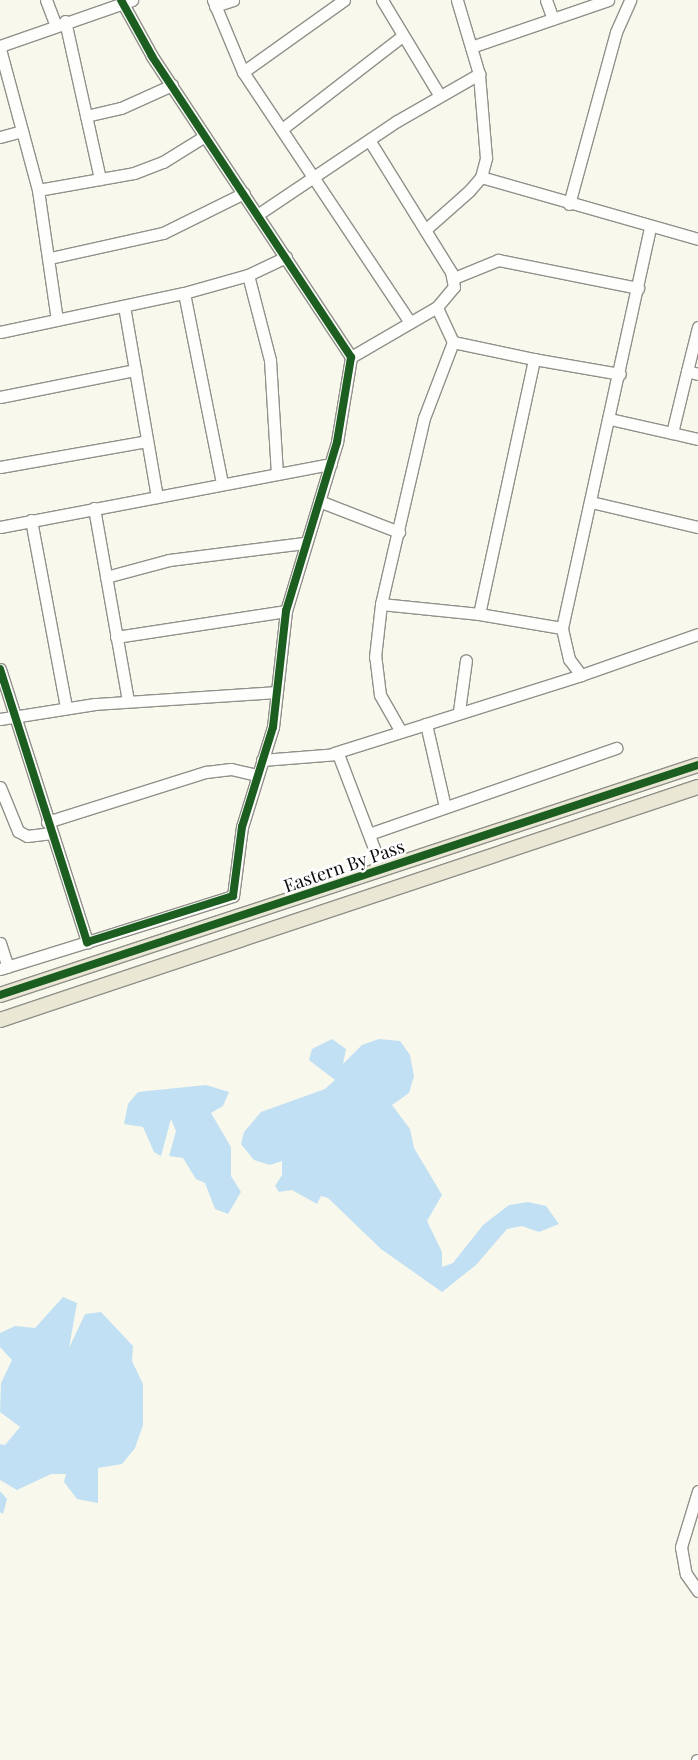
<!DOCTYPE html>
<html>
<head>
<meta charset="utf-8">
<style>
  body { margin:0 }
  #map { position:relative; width:698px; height:1760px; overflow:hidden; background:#f9f8ec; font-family:"Playfair Display",serif }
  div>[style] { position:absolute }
  .water>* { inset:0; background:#c1e0f4 }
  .roads { filter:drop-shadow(1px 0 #91918b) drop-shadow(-1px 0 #91918b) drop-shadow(0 1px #91918b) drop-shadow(0 -1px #91918b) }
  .minor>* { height:11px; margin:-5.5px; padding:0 5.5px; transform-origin:5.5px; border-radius:5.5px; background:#fefefc }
  .major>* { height:14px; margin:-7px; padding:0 7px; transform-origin:7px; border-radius:7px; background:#ebe7d5 }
  .cycleway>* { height:8px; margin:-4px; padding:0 4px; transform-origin:4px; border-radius:4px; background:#1b5e20 }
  span { translate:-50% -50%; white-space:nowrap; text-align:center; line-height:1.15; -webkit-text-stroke:5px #fff; paint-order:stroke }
  .street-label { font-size:18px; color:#090909 }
</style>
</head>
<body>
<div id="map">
  <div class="water">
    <i style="clip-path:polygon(332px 1039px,346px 1049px,343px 1064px,362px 1045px,379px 1039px,400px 1041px,410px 1055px,414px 1076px,409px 1093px,392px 1105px,410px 1129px,414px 1148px,442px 1195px,427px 1221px,442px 1252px,442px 1267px,453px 1263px,483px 1225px,509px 1205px,528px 1202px,546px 1206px,559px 1224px,539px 1232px,522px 1226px,507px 1229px,476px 1265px,442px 1292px,381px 1249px,328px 1198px,321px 1196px,317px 1204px,292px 1190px,279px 1192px,275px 1186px,282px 1175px,282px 1161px,270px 1165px,254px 1160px,241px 1144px,244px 1132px,261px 1112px,325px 1089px,335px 1080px,309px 1060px,312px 1049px)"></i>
    <i style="clip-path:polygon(206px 1085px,229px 1092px,223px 1106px,211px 1113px,231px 1147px,231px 1176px,241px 1192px,228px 1214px,215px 1209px,205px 1183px,196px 1179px,183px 1158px,169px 1156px,176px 1131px,171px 1119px,161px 1156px,154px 1152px,143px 1127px,124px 1124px,128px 1104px,138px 1092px)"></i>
    <i style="clip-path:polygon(63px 1297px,77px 1303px,69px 1348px,85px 1314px,101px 1312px,133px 1346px,132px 1361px,143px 1384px,143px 1425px,135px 1448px,122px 1464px,98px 1468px,98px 1503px,77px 1499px,64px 1482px,66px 1474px,51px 1474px,17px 1490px,0 1480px,0 1444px,5px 1445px,20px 1427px,0 1412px,1px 1383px,12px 1360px,0 1347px,0 1333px,15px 1326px,35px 1328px)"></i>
    <i style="clip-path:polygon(0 1491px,7px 1499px,3px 1514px,0 1512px)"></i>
  </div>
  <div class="roads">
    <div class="minor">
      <i style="left:46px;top:0;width:26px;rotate:69deg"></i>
      <i style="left:213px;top:0;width:78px;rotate:67.4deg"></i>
      <i style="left:243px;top:72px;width:301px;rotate:56.3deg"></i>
      <i style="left:382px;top:0;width:112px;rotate:58.9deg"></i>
      <i style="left:546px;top:0;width:20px;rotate:70deg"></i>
      <i style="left:215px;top:6px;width:19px;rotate:-18deg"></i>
      <i style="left:65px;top:21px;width:162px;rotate:77.5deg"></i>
      <i style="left:0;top:46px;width:140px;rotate:-19.2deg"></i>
      <i style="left:471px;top:47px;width:145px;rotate:-18.9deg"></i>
      <i style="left:0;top:49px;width:146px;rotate:74.9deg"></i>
      <i style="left:38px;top:190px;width:131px;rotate:81.7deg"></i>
      <i style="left:243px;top:72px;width:124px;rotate:-35.5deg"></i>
      <i style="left:86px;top:116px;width:36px;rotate:-13deg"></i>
      <i style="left:121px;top:108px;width:56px;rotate:-24.3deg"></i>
      <i style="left:282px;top:129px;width:150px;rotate:-37.7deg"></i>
      <i style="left:0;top:137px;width:23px;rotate:-15deg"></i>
      <i style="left:481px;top:177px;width:226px;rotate:15.9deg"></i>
      <i style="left:38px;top:190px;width:97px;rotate:-10deg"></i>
      <i style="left:134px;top:173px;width:31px;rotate:-21deg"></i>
      <i style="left:163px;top:162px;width:49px;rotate:-31.8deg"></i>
      <i style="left:569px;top:204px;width:178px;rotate:-74.7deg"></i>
      <i style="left:616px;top:32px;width:35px;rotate:-66deg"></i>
      <i style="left:257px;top:215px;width:169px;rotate:-33.9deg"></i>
      <i style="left:397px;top:121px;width:95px;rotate:-29.8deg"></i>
      <i style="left:425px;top:230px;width:59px;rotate:-41.6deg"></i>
      <i style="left:469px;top:191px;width:18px;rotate:-49deg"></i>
      <i style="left:481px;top:177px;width:20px;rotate:-75deg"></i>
      <i style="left:486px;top:158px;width:84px;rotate:-94.8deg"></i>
      <i style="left:479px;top:74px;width:77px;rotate:-106.6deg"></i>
      <i style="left:50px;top:258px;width:116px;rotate:-12.5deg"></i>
      <i style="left:163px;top:233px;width:90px;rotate:-26.3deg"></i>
      <i style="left:248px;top:275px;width:88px;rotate:75.5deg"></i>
      <i style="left:270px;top:360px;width:114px;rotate:86.5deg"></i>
      <i style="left:454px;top:278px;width:48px;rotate:-22.2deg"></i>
      <i style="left:498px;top:260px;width:143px;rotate:11.3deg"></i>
      <i style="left:184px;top:293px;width:194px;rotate:78.7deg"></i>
      <i style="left:124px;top:306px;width:194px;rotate:80.2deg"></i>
      <i style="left:698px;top:327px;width:45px;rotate:104deg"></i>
      <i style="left:687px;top:371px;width:11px;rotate:15deg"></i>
      <i style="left:0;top:332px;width:188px;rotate:-12deg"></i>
      <i style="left:184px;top:293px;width:66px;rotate:-15.7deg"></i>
      <i style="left:248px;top:275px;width:42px;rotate:-25.3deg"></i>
      <i style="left:453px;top:342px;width:83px;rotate:11.9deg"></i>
      <i style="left:351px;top:357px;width:99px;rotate:-30.2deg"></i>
      <i style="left:437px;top:307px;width:26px;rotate:-50deg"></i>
      <i style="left:454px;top:287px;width:15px;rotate:-101deg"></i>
      <i style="left:451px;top:272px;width:155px;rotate:-121.8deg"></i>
      <i style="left:687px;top:371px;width:64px;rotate:103.6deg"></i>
      <i style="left:672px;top:433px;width:27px;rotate:13deg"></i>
      <i style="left:0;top:397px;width:138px;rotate:-11.3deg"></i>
      <i style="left:610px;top:419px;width:64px;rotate:12.7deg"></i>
      <i style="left:0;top:467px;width:149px;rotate:-10deg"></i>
      <i style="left:319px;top:501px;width:86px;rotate:21.2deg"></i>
      <i style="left:591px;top:502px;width:110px;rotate:13.2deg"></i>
      <i style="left:94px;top:508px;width:196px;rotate:80deg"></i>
      <i style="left:31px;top:520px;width:190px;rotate:79.4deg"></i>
      <i style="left:0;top:527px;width:337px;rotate:-10.8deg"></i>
      <i style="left:106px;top:577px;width:65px;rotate:-15.1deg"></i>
      <i style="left:169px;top:560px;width:136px;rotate:-7.2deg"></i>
      <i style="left:381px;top:604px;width:99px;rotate:5.8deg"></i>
      <i style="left:479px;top:614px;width:261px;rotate:-77.8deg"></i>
      <i style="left:534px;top:359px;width:87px;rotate:9.9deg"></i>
      <i style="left:479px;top:614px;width:84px;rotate:9.6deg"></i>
      <i style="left:116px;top:637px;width:172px;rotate:-8.7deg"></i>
      <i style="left:0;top:669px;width:287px;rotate:72.3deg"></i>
      <i style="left:87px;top:942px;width:153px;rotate:-17.5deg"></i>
      <i style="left:233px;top:896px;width:70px;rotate:-82.6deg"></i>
      <i style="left:242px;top:827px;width:105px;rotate:-72.8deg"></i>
      <i style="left:273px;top:727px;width:117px;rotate:-83.6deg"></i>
      <i style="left:286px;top:611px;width:177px;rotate:-73.2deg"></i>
      <i style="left:337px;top:442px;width:86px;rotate:-80.6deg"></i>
      <i style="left:351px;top:357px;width:361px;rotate:-123.5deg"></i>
      <i style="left:152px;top:56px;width:64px;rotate:-119deg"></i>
      <i style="left:581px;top:675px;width:124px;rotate:-19.3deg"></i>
      <i style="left:459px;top:711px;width:51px;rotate:-82.2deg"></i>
      <i style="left:0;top:719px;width:96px;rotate:-9deg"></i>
      <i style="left:95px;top:704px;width:181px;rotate:-3.8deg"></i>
      <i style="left:426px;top:724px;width:163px;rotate:-17.5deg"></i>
      <i style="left:581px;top:675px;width:20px;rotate:-127deg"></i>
      <i style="left:569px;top:659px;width:32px;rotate:-103deg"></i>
      <i style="left:562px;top:628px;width:411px;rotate:-77.6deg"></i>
      <i style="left:400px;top:730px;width:40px;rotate:-119.7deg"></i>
      <i style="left:380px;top:695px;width:38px;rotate:-97deg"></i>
      <i style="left:375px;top:657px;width:53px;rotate:-83.5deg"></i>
      <i style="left:381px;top:604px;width:191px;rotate:-77deg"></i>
      <i style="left:424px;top:418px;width:81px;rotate:-69.1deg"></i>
      <i style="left:453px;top:342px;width:38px;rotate:-115deg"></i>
      <i style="left:334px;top:753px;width:96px;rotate:-17.5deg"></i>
      <i style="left:426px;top:724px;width:85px;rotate:77.1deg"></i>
      <i style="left:262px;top:760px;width:76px;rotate:-4.5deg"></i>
      <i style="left:338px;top:754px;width:123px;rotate:69.1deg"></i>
      <i style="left:0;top:787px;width:48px;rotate:67.8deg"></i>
      <i style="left:18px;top:831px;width:10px;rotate:29deg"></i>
      <i style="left:27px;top:836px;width:23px;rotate:-7deg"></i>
      <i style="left:47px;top:822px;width:167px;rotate:-17.5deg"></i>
      <i style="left:206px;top:772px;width:25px;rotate:-7deg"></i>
      <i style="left:231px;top:769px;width:26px;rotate:13deg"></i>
      <i style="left:369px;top:834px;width:262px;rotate:-19.2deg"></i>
      <i style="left:0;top:943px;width:25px;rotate:72deg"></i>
      <i style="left:0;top:969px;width:91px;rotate:-17.2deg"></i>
      <i style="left:698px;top:1491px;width:59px;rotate:106.9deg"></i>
      <i style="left:681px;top:1547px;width:27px;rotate:80deg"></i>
      <i style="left:686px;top:1574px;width:21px;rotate:55deg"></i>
      <i style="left:697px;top:1760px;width:1px"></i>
    </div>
    <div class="major">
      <i style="left:0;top:995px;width:735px;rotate:-18.24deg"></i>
      <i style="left:0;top:1020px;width:736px;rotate:-18.46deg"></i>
    </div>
  </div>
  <div class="cycleway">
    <i style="left:0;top:669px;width:287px;rotate:72.3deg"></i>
    <i style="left:87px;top:942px;width:153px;rotate:-17.5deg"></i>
    <i style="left:233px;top:896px;width:70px;rotate:-82.6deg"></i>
    <i style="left:242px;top:827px;width:105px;rotate:-72.8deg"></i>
    <i style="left:273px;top:727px;width:117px;rotate:-83.6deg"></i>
    <i style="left:286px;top:611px;width:177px;rotate:-73.2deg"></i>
    <i style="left:337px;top:442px;width:86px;rotate:-80.6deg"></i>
    <i style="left:351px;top:357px;width:361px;rotate:-123.5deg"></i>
    <i style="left:152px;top:56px;width:64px;rotate:-119deg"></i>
    <i style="left:0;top:995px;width:735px;rotate:-18.24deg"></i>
  </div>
  <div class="street-label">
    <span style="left:344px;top:866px;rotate:-19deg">Eastern By Pass</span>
  </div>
</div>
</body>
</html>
